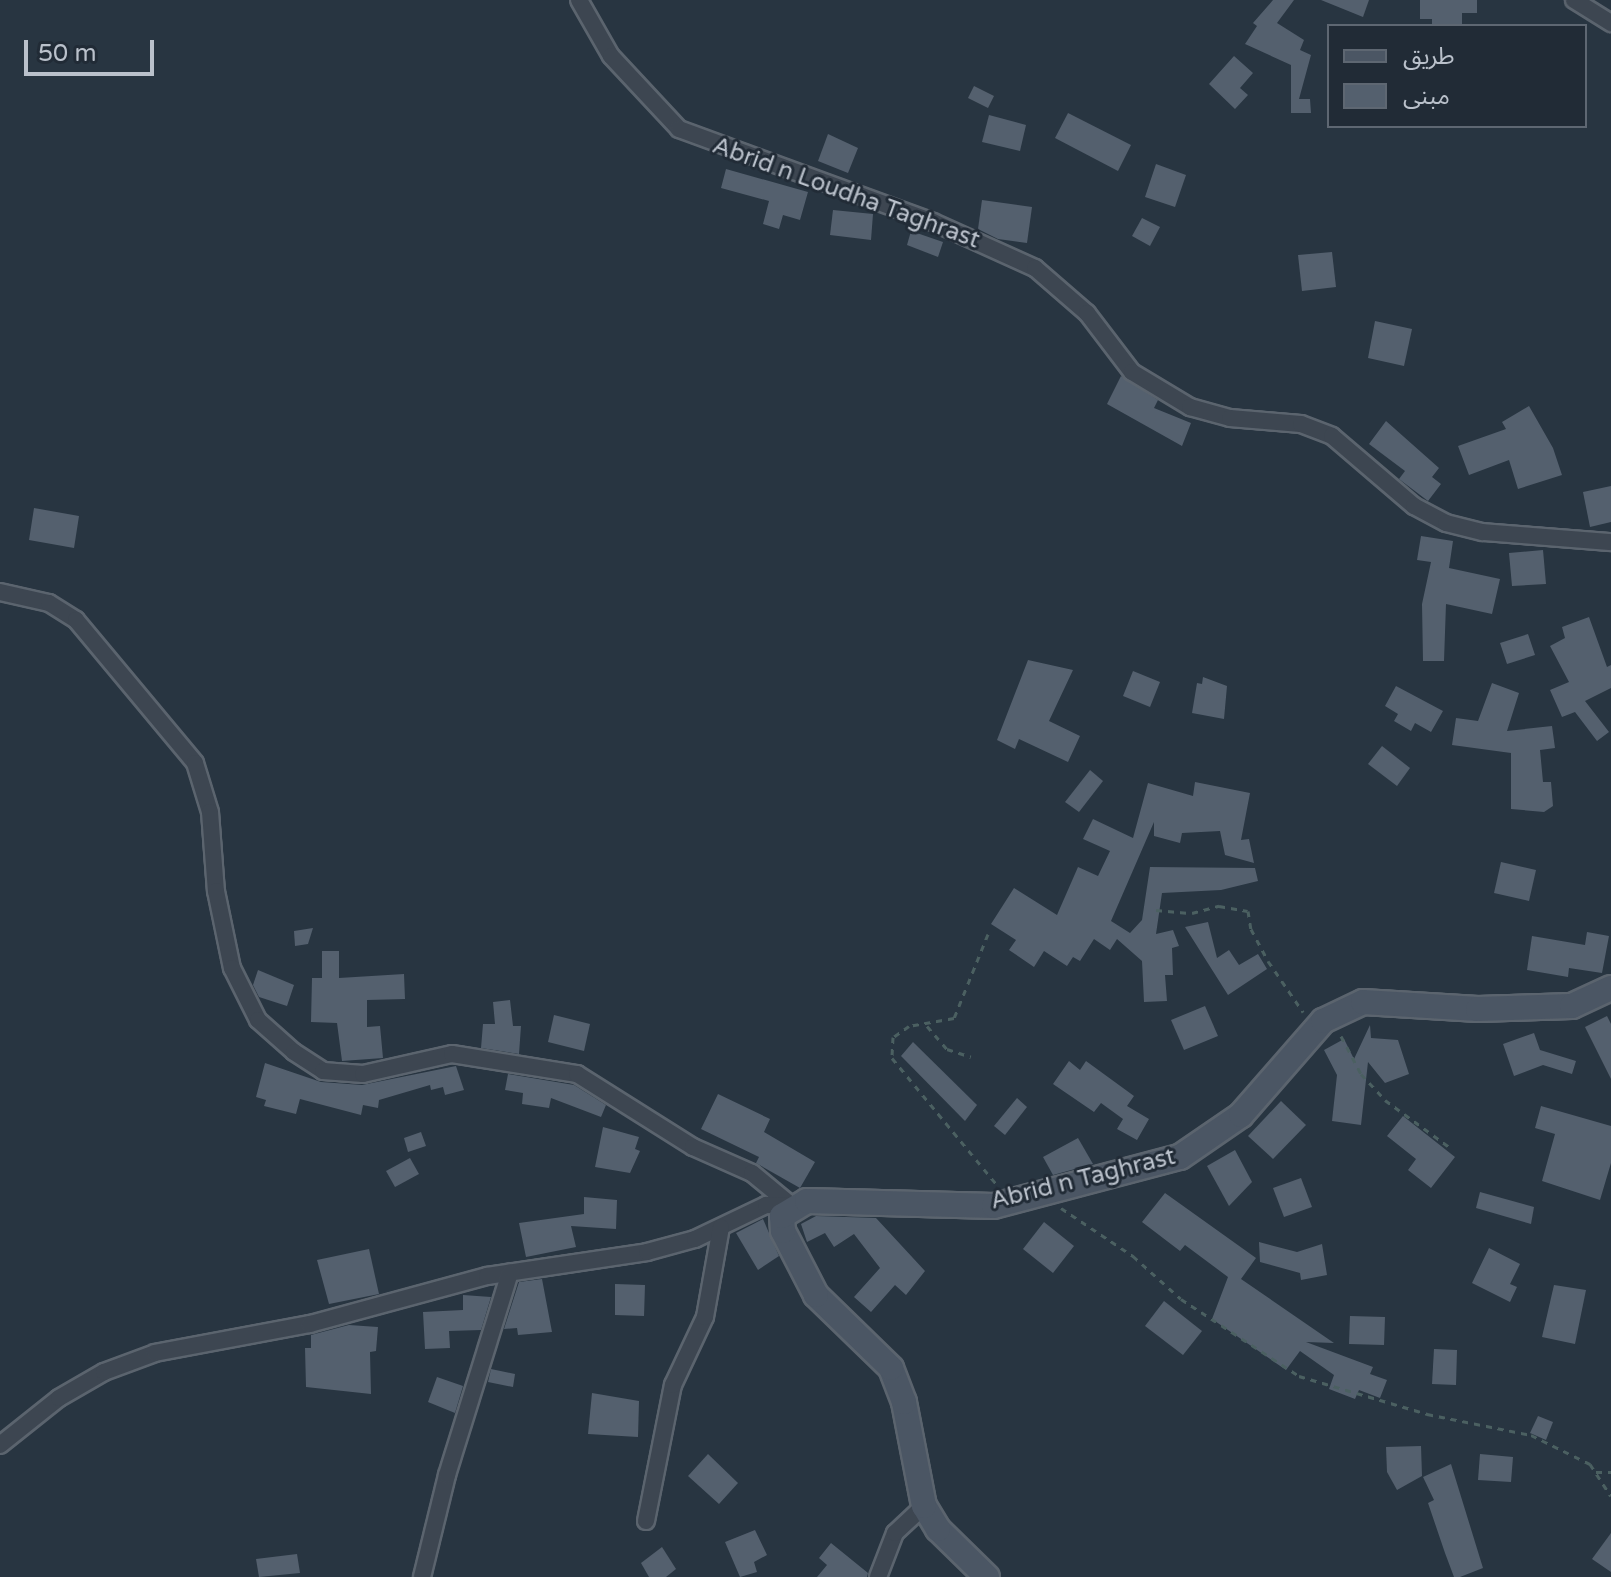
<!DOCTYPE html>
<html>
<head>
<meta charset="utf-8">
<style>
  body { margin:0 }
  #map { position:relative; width:1611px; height:1577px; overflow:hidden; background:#283541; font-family:"Varela Round","Noto Sans Arabic",sans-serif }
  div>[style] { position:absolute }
  .building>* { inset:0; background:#54606e }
  .path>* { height:3px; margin-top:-1.5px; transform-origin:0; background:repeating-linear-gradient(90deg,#4b6061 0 6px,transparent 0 12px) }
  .roads { filter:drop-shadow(2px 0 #5b646e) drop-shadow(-2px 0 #5b646e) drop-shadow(0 2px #5b646e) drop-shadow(0 -2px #5b646e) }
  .street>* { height:16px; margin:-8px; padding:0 8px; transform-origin:8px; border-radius:8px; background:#3d4651 }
  .secondary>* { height:24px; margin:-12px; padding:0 12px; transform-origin:12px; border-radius:12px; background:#4b5664 }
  span { translate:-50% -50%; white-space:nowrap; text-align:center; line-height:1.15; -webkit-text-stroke:6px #212b36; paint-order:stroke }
  .street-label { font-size:24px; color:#bac1cb }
  .legend { position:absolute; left:1327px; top:24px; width:260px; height:104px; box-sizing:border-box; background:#212b36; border:2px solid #5e6772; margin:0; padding:10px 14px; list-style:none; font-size:24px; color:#bac1cb }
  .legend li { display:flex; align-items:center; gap:16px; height:40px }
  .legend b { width:40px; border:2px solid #5e6772 }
  .scale { position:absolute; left:24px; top:40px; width:130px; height:36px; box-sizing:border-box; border:4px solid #bac1cb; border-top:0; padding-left:10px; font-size:24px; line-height:28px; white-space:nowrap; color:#bac1cb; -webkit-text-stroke:6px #212b36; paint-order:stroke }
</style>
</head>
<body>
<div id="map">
  <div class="building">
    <i style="clip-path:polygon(1273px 0,1294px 0,1277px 23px,1304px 40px,1300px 50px,1311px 55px,1299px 99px,1310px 99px,1311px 113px,1291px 113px,1291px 65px,1245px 44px,1257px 26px,1253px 23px)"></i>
    <i style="clip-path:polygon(1321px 0,1369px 0,1363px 17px)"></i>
    <i style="clip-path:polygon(1420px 0,1477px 0,1477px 13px,1462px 13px,1462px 26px,1432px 26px,1432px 19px,1420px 19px)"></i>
    <i style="clip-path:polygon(1234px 56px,1253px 73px,1240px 88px,1248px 95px,1235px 109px,1209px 84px)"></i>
    <i style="clip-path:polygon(974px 86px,994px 96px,988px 108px,968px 98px)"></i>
    <i style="clip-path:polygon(1068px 113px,1131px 145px,1118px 171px,1055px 138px)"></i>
    <i style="clip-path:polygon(989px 115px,1026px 125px,1020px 151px,982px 142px)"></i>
    <i style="clip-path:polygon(828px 134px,858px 148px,848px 173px,818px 161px)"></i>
    <i style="clip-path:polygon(1156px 164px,1186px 175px,1175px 207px,1145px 197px)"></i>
    <i style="clip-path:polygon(726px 169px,808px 192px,800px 220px,783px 215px,779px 229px,763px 224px,769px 201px,721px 188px)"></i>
    <i style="clip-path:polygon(982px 200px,1032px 207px,1027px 243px,998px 239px,978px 229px)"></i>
    <i style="clip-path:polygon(833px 210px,873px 214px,871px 240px,830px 235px)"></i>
    <i style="clip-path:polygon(1142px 218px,1160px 227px,1150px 246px,1132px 236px)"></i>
    <i style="clip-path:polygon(911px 231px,943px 242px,938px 257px,907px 245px)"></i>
    <i style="clip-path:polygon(1332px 252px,1336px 287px,1302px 291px,1298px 255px)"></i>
    <i style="clip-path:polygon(1375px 321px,1412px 329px,1404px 366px,1368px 358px)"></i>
    <i style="clip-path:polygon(1121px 376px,1158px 400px,1154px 408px,1191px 423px,1182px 446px,1107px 404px)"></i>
    <i style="clip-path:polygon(1529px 406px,1553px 448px,1562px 475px,1518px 489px,1509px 460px,1469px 475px,1458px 446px,1506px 429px,1502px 422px)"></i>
    <i style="clip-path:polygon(1386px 421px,1439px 468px,1432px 477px,1441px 484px,1428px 501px,1399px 479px,1405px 471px,1369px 444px)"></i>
    <i style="clip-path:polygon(1611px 486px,1611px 522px,1590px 527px,1583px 492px)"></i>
    <i style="clip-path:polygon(34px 508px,79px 516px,74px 548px,29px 540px)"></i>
    <i style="clip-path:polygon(1421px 536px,1453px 541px,1449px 568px,1500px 579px,1492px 614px,1446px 604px,1444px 661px,1423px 661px,1422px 604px,1431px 562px,1417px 560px)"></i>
    <i style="clip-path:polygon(1543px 550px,1546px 584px,1512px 586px,1509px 553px)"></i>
    <i style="clip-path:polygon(1589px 617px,1607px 667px,1611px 665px,1611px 688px,1585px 701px,1609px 732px,1597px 741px,1575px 712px,1562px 717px,1550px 690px,1569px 682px,1550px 646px,1565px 638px,1562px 627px)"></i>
    <i style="clip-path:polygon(1528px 634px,1535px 655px,1507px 664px,1500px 643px)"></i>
    <i style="clip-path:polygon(1028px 660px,1073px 670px,1049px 721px,1080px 736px,1068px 762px,1019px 739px,1015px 749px,997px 740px)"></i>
    <i style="clip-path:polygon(1133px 671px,1160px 682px,1150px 707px,1123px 696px)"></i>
    <i style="clip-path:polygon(1203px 677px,1227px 686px,1224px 719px,1192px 713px,1197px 683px,1202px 684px)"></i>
    <i style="clip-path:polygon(1492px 683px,1519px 693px,1507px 731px,1552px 726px,1555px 748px,1540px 750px,1543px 782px,1551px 782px,1553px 806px,1544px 812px,1511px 809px,1511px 753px,1452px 745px,1456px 718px,1478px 721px)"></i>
    <i style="clip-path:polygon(1396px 686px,1443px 711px,1431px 732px,1415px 723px,1411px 731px,1394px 721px,1398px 714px,1385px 706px)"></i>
    <i style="clip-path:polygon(1382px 746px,1410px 768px,1397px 786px,1368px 764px)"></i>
    <i style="clip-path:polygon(1090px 770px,1103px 781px,1079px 812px,1065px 802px)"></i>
    <i style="clip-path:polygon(1195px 782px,1250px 793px,1241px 840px,1249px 839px,1254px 863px,1225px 855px,1220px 831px,1182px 833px,1180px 843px,1154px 836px,1154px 822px,1111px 921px,1130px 933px,1142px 920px,1150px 867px,1255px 868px,1258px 881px,1221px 890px,1162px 893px,1156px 934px,1173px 930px,1179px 946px,1172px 948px,1173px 975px,1165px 975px,1167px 1001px,1144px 1002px,1142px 961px,1117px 939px,1110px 950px,1094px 939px,1080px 961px,1073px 957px,1067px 966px,1044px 951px,1034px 967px,1009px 950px,1016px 940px,991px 924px,1014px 888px,1057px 915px,1078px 867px,1098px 876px,1110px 851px,1083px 839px,1093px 819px,1133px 838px,1148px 783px,1193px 796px)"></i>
    <i style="clip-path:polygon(1501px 862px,1536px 870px,1529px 901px,1494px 893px)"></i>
    <i style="clip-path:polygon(1208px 922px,1217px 958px,1229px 950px,1239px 965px,1258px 954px,1267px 969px,1228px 995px,1185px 927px)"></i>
    <i style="clip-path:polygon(313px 928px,308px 944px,295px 946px,294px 931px)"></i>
    <i style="clip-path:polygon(1587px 932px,1609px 936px,1602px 973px,1569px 968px,1568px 977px,1527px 970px,1532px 936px,1585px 945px)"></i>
    <i style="clip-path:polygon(322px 951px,339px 951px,339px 978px,404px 974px,405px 999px,367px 1000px,367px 1027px,380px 1026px,383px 1058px,342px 1061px,337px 1023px,311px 1022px,312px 978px,322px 978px)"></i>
    <i style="clip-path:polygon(258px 970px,294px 985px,287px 1006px,259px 997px,253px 985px)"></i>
    <i style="clip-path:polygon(510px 1000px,513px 1026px,521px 1026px,519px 1054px,481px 1048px,483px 1024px,495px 1024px,493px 1002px)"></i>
    <i style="clip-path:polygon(1205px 1006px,1218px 1036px,1184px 1050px,1171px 1020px)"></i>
    <i style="clip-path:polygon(554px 1015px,590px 1024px,584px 1051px,548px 1042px)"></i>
    <i style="clip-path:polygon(1607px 1016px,1611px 1024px,1611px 1079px,1585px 1027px)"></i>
    <i style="clip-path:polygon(1370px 1025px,1371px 1038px,1398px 1040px,1409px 1074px,1385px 1083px,1368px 1062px,1361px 1125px,1332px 1121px,1337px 1075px,1324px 1050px,1344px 1039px,1354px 1059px)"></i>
    <i style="clip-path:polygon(1534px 1033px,1540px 1050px,1576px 1061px,1572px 1074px,1543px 1065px,1514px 1076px,1503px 1044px)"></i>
    <i style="clip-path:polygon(913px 1042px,977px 1105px,965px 1121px,901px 1056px)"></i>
    <i style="clip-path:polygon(1069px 1061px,1080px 1070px,1086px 1061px,1134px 1096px,1127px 1106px,1149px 1119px,1137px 1140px,1117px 1129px,1123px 1119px,1101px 1103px,1094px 1112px,1053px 1084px)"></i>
    <i style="clip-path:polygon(265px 1063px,321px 1082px,362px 1085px,456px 1066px,464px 1090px,445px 1095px,443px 1087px,431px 1090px,430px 1085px,379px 1100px,378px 1108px,363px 1105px,361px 1115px,300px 1099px,296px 1114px,264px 1106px,266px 1100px,256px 1097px)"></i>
    <i style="clip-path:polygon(508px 1074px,574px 1085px,606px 1105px,601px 1117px,551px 1098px,549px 1108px,522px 1104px,523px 1093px,505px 1090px)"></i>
    <i style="clip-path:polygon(718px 1094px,770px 1119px,764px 1132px,815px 1162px,800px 1188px,756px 1163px,759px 1157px,701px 1129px)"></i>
    <i style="clip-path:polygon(1017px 1098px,1027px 1107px,1005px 1135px,994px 1126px)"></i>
    <i style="clip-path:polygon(1281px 1101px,1306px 1125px,1273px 1159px,1248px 1136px)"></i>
    <i style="clip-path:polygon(1541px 1106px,1611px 1126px,1611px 1163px,1600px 1200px,1542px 1181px,1555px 1134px,1535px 1128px)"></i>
    <i style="clip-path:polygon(1403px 1116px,1455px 1157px,1431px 1188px,1408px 1170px,1416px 1159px,1387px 1136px)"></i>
    <i style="clip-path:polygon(603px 1127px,639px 1137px,635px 1149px,640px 1151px,630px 1173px,595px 1167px)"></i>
    <i style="clip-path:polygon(421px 1132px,426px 1146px,408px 1152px,404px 1138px)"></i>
    <i style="clip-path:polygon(1078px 1138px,1093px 1164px,1053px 1175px,1043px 1157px)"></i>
    <i style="clip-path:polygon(1235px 1150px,1252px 1182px,1229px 1206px,1207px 1166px)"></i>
    <i style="clip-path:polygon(410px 1158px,419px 1174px,395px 1187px,386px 1171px)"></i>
    <i style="clip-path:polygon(1301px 1178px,1312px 1207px,1284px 1217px,1273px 1188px)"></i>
    <i style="clip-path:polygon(1480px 1192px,1534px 1207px,1531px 1224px,1476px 1208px)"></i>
    <i style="clip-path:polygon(1165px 1193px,1256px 1258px,1241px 1279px,1334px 1343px,1306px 1342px,1373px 1367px,1370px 1374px,1387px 1380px,1380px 1398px,1359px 1390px,1355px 1399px,1329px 1389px,1334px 1375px,1300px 1351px,1286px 1370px,1212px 1319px,1228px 1277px,1185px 1245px,1180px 1251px,1142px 1222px)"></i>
    <i style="clip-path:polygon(584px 1197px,617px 1200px,616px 1229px,571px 1226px,576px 1247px,526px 1257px,519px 1223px,584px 1214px)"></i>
    <i style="clip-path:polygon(816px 1216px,876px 1218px,925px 1271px,906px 1295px,895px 1285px,871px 1312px,854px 1297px,880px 1268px,854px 1234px,834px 1247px,825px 1233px,807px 1242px,801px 1224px)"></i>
    <i style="clip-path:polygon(763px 1219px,779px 1256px,758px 1270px,736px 1233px)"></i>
    <i style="clip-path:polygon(1044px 1222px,1074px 1246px,1053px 1273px,1023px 1249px)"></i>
    <i style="clip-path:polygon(1259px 1242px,1297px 1252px,1322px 1244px,1327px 1275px,1301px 1280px,1300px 1273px,1260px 1262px)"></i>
    <i style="clip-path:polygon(1489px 1248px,1520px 1264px,1510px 1284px,1517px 1287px,1510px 1302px,1472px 1283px)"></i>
    <i style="clip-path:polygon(369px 1249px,379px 1294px,329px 1304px,317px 1260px)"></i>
    <i style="clip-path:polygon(542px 1279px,552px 1332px,518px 1335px,517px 1328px,504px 1329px,519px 1282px)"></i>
    <i style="clip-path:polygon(615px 1284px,645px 1285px,644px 1316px,615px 1315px)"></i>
    <i style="clip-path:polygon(1554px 1285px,1586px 1290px,1575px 1344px,1542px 1337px)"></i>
    <i style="clip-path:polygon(463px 1295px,491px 1297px,481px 1330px,449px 1331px,450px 1348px,425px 1349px,423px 1312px,463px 1310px)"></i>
    <i style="clip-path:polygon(1164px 1301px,1202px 1331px,1183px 1355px,1145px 1326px)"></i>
    <i style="clip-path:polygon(1350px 1316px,1385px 1317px,1384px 1345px,1349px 1344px)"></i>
    <i style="clip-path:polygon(349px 1325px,378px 1327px,376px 1351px,370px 1352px,371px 1394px,306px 1387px,305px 1348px,311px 1348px,311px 1335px)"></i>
    <i style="clip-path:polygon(1434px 1349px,1457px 1350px,1456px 1385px,1432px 1384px)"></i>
    <i style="clip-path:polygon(491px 1369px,515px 1374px,513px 1387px,488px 1382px)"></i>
    <i style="clip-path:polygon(437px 1377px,463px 1386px,455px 1413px,428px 1402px)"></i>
    <i style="clip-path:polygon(592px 1393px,639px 1401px,638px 1437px,588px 1434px)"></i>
    <i style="clip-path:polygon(1538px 1416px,1553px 1422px,1546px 1440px,1530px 1433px)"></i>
    <i style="clip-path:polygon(1421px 1446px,1422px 1476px,1397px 1490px,1387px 1472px,1386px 1447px)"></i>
    <i style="clip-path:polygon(708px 1454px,738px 1483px,719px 1504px,688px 1476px)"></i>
    <i style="clip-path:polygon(1480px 1454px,1513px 1457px,1511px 1482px,1478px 1480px)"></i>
    <i style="clip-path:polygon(1451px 1464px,1483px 1568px,1460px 1577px,1454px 1577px,1445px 1553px,1428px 1503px,1434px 1500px,1423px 1477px)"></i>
    <i style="clip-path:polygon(755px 1530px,767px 1555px,754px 1562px,757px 1572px,740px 1577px,725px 1542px)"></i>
    <i style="clip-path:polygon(1611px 1533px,1611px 1572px,1592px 1559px)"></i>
    <i style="clip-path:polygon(831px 1543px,868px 1573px,867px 1577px,817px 1577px,827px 1565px,819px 1558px)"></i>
    <i style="clip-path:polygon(662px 1547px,676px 1569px,666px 1577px,649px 1577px,641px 1563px)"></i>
    <i style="clip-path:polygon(297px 1554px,300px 1573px,259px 1577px,256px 1559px)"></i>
  </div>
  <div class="path">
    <i style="left:1156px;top:910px;width:36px;rotate:5deg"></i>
    <i style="left:1192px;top:913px;width:28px;rotate:-15deg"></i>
    <i style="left:1219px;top:906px;width:29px;rotate:10deg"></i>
    <i style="left:1248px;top:911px;width:18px;rotate:81deg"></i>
    <i style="left:1251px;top:929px;width:36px;rotate:62deg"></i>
    <i style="left:1268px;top:961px;width:62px;rotate:55.5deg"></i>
    <i style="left:988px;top:934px;width:91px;rotate:112deg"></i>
    <i style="left:954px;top:1018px;width:46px;rotate:169.9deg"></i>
    <i style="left:909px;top:1026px;width:19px;rotate:145deg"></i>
    <i style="left:893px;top:1037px;width:21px;rotate:93deg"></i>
    <i style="left:892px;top:1058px;width:165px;rotate:50.4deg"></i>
    <i style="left:927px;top:1026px;width:30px;rotate:49deg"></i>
    <i style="left:947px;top:1049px;width:25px;rotate:18deg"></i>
    <i style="left:1341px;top:1036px;width:43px;rotate:62.2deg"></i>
    <i style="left:1361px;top:1074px;width:35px;rotate:47deg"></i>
    <i style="left:1385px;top:1100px;width:83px;rotate:36.2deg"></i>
    <i style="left:1061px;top:1208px;width:87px;rotate:33.7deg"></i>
    <i style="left:1133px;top:1256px;width:64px;rotate:41.9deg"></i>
    <i style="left:1181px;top:1299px;width:141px;rotate:33.1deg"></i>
    <i style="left:1299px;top:1376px;width:134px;rotate:16.5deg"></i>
    <i style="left:1427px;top:1414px;width:106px;rotate:11.4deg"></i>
    <i style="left:1531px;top:1435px;width:66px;rotate:26.2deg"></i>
    <i style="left:1590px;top:1464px;width:38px;rotate:57deg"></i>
    <i style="left:1596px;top:1472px;width:15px"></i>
  </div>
  <div class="roads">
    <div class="street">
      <i style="left:579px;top:0;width:64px;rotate:60.3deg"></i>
      <i style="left:611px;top:56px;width:100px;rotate:47deg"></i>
      <i style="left:679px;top:129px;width:270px;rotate:20.1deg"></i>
      <i style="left:933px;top:222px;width:112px;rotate:24.3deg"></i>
      <i style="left:1035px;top:268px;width:69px;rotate:40.9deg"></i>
      <i style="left:1087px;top:313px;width:74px;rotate:52.7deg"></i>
      <i style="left:1132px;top:372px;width:68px;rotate:31.1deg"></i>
      <i style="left:1190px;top:407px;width:41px;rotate:15.4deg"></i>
      <i style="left:1230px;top:418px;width:71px;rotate:4.8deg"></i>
      <i style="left:1301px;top:424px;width:33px;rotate:21deg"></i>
      <i style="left:1332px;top:436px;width:108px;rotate:40.5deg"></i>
      <i style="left:1414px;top:506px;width:36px;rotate:28deg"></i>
      <i style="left:1446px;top:523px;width:38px;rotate:14deg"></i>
      <i style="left:1483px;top:532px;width:128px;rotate:4.5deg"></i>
      <i style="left:1574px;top:0;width:44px;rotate:31.9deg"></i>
      <i style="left:0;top:592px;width:50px;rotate:12.7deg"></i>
      <i style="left:49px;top:603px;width:32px;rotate:32deg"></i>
      <i style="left:76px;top:620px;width:186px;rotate:50.2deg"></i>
      <i style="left:195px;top:763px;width:51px;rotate:73deg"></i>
      <i style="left:210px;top:812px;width:79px;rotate:85.7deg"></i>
      <i style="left:216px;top:891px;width:79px;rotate:78.3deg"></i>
      <i style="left:232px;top:968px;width:58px;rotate:63.4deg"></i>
      <i style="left:258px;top:1020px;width:48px;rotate:41.6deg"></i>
      <i style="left:294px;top:1052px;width:35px;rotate:33deg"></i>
      <i style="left:323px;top:1071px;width:40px;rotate:4.3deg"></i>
      <i style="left:363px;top:1074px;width:91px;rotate:-12.7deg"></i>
      <i style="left:452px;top:1054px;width:127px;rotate:9.1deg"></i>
      <i style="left:577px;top:1074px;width:137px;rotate:32.2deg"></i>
      <i style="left:693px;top:1147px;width:64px;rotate:23.8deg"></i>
      <i style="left:752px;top:1173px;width:52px;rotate:39.5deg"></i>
      <i style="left:0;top:1445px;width:75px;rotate:-38.5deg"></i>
      <i style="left:59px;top:1398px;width:52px;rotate:-30deg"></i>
      <i style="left:104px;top:1372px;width:54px;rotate:-20.4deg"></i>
      <i style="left:155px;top:1353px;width:158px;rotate:-10.6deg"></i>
      <i style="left:310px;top:1324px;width:183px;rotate:-15.2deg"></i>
      <i style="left:487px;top:1276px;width:162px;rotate:-8.5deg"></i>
      <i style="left:647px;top:1252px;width:50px;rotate:-15.2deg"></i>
      <i style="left:695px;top:1239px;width:79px;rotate:-25.6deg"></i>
      <i style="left:766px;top:1205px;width:26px;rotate:2deg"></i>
      <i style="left:646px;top:1521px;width:139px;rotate:-78.8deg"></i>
      <i style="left:673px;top:1385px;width:75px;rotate:-64.8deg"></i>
      <i style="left:705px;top:1317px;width:91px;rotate:-79.9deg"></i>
      <i style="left:422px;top:1577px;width:105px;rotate:-76.2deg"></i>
      <i style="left:447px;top:1475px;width:212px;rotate:-72.7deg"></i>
      <i style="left:878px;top:1577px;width:47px;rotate:-68.9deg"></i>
      <i style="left:895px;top:1533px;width:40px;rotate:-43deg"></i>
    </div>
    <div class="secondary">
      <i style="left:987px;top:1577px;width:69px;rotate:-135.6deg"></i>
      <i style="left:938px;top:1529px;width:27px;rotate:-121deg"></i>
      <i style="left:924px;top:1506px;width:106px;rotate:-100.9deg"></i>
      <i style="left:904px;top:1402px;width:36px;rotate:-111deg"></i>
      <i style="left:891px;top:1368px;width:105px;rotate:-135.8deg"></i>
      <i style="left:816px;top:1295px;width:72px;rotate:-117.3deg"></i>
      <i style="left:783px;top:1231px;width:15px;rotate:-94deg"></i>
      <i style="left:782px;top:1216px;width:29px;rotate:-31deg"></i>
      <i style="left:807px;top:1201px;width:187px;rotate:1.5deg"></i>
      <i style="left:994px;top:1206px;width:192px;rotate:-14.8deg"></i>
      <i style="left:1180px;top:1157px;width:74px;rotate:-34.5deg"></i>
      <i style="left:1241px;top:1115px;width:125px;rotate:-48.9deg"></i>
      <i style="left:1323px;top:1021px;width:44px;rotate:-25.4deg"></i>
      <i style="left:1363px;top:1002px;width:115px;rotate:3.5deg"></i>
      <i style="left:1478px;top:1009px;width:94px;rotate:-1.8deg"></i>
      <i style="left:1572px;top:1006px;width:43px;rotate:-24.8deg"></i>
    </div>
  </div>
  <div class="street-label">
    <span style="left:846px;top:193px;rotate:20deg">Abrid n Loudha Taghrast</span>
    <span style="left:1083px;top:1179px;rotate:-14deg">Abrid n Taghrast</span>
  </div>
  <ul class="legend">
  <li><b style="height:10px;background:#4b5664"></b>طريق</li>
  <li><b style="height:22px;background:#54606e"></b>مبنى</li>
  </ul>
  <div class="scale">50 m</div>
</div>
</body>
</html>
